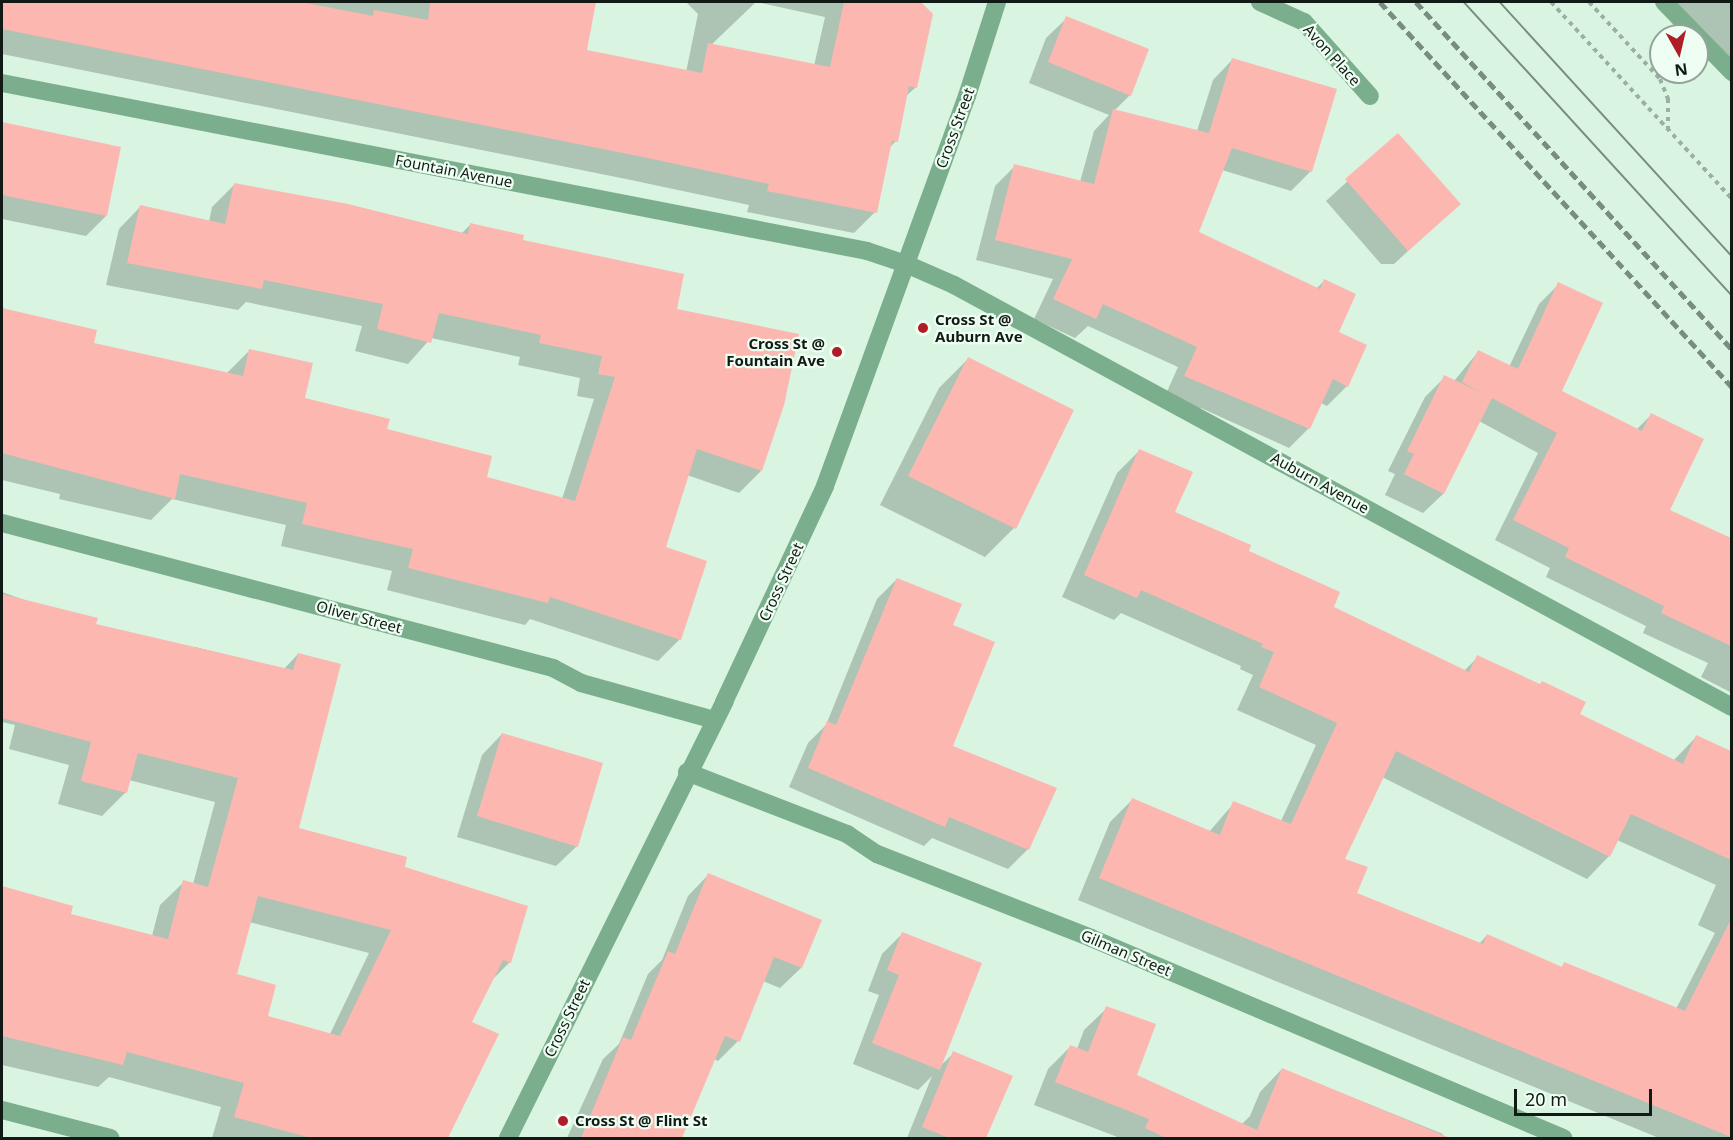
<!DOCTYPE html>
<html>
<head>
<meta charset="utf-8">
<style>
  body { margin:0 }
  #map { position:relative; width:1733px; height:1140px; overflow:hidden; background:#d9f4e1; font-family:"Noto Sans",sans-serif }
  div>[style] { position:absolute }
  .shadow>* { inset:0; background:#0003 }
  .building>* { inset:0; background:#fdb7b1 }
  .path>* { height:4px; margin-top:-2px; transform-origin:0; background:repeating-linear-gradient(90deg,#9ab0a1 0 4.5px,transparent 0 9px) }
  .minor>* { height:18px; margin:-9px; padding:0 9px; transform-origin:9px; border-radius:9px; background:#7bae8d }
  .tram>* { height:1.5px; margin:-0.75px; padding:0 0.75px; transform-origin:0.75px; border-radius:0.75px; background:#798c7f }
  .rail>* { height:4.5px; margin-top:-2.25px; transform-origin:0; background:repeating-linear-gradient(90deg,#798c7f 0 9px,transparent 0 13.5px) }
  .dots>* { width:16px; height:16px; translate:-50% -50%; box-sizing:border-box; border:3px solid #eefef3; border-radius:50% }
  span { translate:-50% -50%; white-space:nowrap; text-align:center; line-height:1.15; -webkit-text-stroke:4.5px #eefef3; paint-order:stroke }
  .street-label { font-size:15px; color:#111a14 }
  .poi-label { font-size:15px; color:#111a14; font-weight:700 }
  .left { translate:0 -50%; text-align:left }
  .right { translate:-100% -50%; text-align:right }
  .frame { position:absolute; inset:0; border:3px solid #111a14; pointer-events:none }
  .north { position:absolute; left:1649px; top:24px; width:60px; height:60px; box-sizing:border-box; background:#eefef3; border:2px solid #96a39a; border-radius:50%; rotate:172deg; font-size:16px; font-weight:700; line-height:24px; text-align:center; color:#111a14 }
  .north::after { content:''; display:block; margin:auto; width:21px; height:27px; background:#b01d28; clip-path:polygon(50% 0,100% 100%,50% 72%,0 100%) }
  .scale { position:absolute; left:1514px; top:1089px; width:138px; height:27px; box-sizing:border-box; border:3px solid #111a14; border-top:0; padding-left:8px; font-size:18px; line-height:21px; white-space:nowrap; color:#111a14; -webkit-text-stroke:4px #eefef3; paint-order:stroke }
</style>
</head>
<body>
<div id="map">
  <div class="shadow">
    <i style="clip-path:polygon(evenodd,2px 2px,595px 2px,585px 51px,686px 72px,698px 14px,686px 2px,919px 2px,931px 14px,916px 87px,905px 97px,896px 141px,888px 149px,875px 212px,854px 233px,747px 212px,749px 205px,626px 179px,2px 54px,2px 2px,756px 2px,825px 17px,814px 66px,711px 45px,756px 2px)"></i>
    <i style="clip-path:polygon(1674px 2px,1732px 2px,1732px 64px)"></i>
    <i style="clip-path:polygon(1067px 18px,1130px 95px,1114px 111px,1197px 131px,1213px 80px,1232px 60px,1311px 171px,1291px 191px,1222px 170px,1197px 232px,1316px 289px,1324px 281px,1347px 386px,1327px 406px,1321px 403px,1309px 428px,1289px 448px,1201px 408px,1198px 411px,1165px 396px,1178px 367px,1088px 326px,1075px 338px,1034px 319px,1053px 279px,976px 260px,995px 186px,1015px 166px,1080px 182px,1094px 131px,1109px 115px,1029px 83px,1046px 38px)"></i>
    <i style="clip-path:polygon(2px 124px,119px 148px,106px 216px,86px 236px,2px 219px)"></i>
    <i style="clip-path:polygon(1398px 135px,1459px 204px,1394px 264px,1381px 264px,1326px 201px)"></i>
    <i style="clip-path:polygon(234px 185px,461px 234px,470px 225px,521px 241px,675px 310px,761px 471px,739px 493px,687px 475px,664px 548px,680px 639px,658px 661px,530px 619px,525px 625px,387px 590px,392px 571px,281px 546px,286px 525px,172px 499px,151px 520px,59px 499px,60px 494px,2px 480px,2px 302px,4px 310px,93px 344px,227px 373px,249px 351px,303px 400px,385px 430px,485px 478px,562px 499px,594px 399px,577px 396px,580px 378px,518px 365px,520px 357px,431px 338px,408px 364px,355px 351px,362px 326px,246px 302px,238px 310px,106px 285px,119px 229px,141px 206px,209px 222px,212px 207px)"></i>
    <i style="clip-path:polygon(1559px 284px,1560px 391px,1636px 430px,1651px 415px,1668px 511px,1732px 540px,1732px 693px,1701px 677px,1708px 663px,1643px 633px,1646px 626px,1546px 577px,1550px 568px,1495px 540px,1538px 453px,1479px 421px,1443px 494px,1423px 513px,1385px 495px,1395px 474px,1388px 471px,1425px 397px,1445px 377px,1454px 381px,1478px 352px,1509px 367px,1539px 304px)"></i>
    <i style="clip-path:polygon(968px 359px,1072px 411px,1014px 528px,985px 557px,880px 505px,939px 388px)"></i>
    <i style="clip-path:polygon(evenodd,1139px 451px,1173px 513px,1247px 552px,1332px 607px,1464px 671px,1478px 657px,1578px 715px,1673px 761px,1697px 736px,1732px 752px,1732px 1138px,1659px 1138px,1078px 900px,1110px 822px,1132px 800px,1209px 832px,1234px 803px,1281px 821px,1316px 745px,1237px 710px,1253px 675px,1240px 669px,1241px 666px,1121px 613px,1114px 620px,1062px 597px,1117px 473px,1139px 451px,1382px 777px,1587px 879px,1609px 856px,1617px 840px,1716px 885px,1698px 925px,1715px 933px,1676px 1009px,1564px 964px,1561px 968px,1487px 935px,1479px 944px,1355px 894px,1343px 859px,1382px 777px)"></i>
    <i style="clip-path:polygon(897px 579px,951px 626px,951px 746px,1028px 849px,1008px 869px,932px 838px,924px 846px,789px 787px,808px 743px,826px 725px,877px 599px)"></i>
    <i style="clip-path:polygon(evenodd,2px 592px,94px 625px,192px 650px,195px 647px,284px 669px,298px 654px,297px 829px,403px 869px,510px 962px,491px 981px,470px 1022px,497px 1035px,446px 1138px,212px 1138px,221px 1107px,109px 1077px,98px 1087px,2px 1065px,2px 888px,71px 907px,69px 915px,152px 936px,160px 905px,184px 882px,193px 884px,215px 802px,129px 780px,126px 792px,102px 816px,58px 804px,69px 765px,9px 749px,15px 725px,2px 722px,2px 592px,249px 922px,369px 953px,330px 1034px,266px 1017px,235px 975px,249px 922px)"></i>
    <i style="clip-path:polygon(502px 734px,577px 846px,556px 866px,457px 837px,482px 755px)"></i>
    <i style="clip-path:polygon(708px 875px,820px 921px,801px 968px,780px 988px,763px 981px,738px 1041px,718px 1061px,714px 1059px,680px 1138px,567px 1138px,603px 1059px,619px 1044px,648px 974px,662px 960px,688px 896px)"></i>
    <i style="clip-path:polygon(902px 934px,939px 1067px,954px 1053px,1011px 1077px,985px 1138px,907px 1138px,932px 1076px,918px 1090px,853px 1064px,879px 995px,868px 991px,882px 954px)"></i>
    <i style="clip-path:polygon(1107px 1008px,1135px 1076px,1242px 1124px,1250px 1116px,1260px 1092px,1282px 1069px,1443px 1134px,1441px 1138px,1120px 1138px,1034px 1105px,1048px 1069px,1070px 1047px,1077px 1049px,1084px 1030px)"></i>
  </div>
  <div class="building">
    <i style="clip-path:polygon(2px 2px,301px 2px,373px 16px,374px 10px,428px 20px,430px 2px,596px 2px,587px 50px,702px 73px,708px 43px,830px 67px,844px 2px,921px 2px,933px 14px,917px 88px,909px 86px,898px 142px,892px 141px,877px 213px,767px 191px,769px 184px,648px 158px,2px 29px)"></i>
    <i style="clip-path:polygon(1066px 16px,1149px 49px,1131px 96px,1048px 62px)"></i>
    <i style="clip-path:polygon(1232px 58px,1337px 89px,1312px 172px,1232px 148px,1199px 232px,1320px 289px,1324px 279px,1356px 294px,1339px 332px,1367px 345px,1348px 387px,1333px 379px,1310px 429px,1184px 376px,1197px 347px,1103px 304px,1096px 319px,1053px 299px,1072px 259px,995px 240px,1014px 164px,1094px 184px,1113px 109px,1209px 133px)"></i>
    <i style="clip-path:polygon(2px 122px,121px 147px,107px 216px,2px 195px)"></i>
    <i style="clip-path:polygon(1398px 133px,1461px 204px,1408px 251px,1345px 179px)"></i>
    <i style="clip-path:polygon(234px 183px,348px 204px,468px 234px,470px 223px,524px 235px,523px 240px,684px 274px,677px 309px,799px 334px,783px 410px,784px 405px,762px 471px,697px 449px,666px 547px,707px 561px,681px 640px,550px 597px,548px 603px,408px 568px,413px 549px,302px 524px,307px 503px,180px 474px,175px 499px,2px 453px,2px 308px,97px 330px,94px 343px,243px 376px,249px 349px,313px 363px,305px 398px,390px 419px,387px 429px,492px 456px,487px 477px,575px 501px,615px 377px,598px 374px,602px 356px,539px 343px,541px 335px,439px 313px,431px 343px,377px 329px,383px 304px,264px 280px,262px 289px,127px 263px,140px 205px,225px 224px)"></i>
    <i style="clip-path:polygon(1558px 282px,1603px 303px,1562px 391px,1642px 431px,1651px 413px,1704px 439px,1670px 510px,1731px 538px,1731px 646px,1661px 613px,1664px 606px,1565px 557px,1569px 548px,1513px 520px,1557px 433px,1492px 398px,1444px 494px,1404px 474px,1414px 454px,1407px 451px,1444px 375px,1482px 393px,1462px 382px,1478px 350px,1518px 369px)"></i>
    <i style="clip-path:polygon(968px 357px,1074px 410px,1016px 529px,908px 476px)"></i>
    <i style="clip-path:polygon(1139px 449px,1193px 472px,1175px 512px,1251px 545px,1249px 551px,1340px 592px,1334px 607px,1469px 672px,1477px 655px,1540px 684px,1542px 681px,1586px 702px,1580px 714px,1683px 764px,1696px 735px,1731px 751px,1731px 860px,1631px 814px,1610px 857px,1396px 751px,1345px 859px,1368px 867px,1357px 893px,1483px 944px,1487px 934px,1562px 967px,1564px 962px,1685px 1011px,1731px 919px,1731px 1137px,1099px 878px,1132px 798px,1220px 835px,1233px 801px,1291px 824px,1337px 723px,1259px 687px,1274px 652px,1261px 647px,1263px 644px,1141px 590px,1137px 598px,1084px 575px)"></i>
    <i style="clip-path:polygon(897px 578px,962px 604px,953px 625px,995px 642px,953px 746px,1057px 788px,1029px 850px,949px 817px,945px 827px,808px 768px,827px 721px,836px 725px)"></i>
    <i style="clip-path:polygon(evenodd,2px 594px,98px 618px,96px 624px,293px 670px,298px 653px,341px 664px,299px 828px,407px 857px,405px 867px,528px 906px,511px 963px,503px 960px,472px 1022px,499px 1034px,448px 1138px,311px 1138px,234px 1117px,244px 1083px,127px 1052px,123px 1065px,2px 1036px,2px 886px,73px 906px,71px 914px,168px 939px,183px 880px,208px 887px,238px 778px,138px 753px,127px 793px,81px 781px,91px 742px,2px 718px,2px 594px,258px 896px,391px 930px,340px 1036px,268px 1016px,276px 985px,237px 974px,258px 896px)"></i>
    <i style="clip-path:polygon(502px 733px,603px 763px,578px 847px,477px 816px)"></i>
    <i style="clip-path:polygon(708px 873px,822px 920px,802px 968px,774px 957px,740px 1042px,725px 1036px,682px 1138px,581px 1138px,623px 1037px,631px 1040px,668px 951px,675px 954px)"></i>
    <i style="clip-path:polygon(902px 932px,982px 963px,940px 1070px,872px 1043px,899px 975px,887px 970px)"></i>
    <i style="clip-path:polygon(1106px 1006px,1156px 1024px,1137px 1075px,1257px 1130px,1282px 1068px,1450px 1138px,1166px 1138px,1145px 1128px,1149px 1119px,1055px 1082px,1070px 1045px,1088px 1052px)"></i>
    <i style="clip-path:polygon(953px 1051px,1013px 1076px,986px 1138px,949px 1138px,922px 1127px)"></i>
  </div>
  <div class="path">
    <i style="left:1551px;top:2px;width:268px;rotate:47.4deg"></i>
    <i style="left:1589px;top:2px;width:105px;rotate:47.3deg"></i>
    <i style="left:1660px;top:79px;width:22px;rotate:68deg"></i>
    <i style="left:1668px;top:99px;width:30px;rotate:90deg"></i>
  </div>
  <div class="minor">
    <i style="left:1260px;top:2px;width:48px;rotate:24.4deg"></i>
    <i style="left:1304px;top:22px;width:99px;rotate:48.3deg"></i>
    <i style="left:1664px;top:2px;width:98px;rotate:45.8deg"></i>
    <i style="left:2px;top:83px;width:881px;rotate:10.99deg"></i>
    <i style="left:867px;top:251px;width:41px;rotate:18.4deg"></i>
    <i style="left:906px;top:264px;width:52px;rotate:23.6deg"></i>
    <i style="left:954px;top:285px;width:885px;rotate:28.48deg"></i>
    <i style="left:2px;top:523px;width:570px;rotate:14.74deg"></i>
    <i style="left:553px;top:668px;width:32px;rotate:28deg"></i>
    <i style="left:581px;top:683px;width:138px;rotate:15.5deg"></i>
    <i style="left:687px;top:772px;width:172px;rotate:21.2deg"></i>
    <i style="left:847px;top:834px;width:36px;rotate:34deg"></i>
    <i style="left:877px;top:854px;width:230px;rotate:21.4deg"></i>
    <i style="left:1091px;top:938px;width:513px;rotate:22.96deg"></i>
    <i style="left:2px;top:1110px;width:112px;rotate:14.5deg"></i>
    <i style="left:508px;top:1138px;width:487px;rotate:-63.6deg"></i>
    <i style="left:724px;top:702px;width:238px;rotate:-64.9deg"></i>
    <i style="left:825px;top:486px;width:415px;rotate:-70deg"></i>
    <i style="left:967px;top:96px;width:99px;rotate:-72.3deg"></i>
  </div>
  <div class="tram">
    <i style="left:1464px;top:2px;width:398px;rotate:47.6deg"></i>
    <i style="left:1500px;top:2px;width:344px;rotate:47.6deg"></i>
  </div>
  <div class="rail">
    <i style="left:1380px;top:2px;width:522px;rotate:47.56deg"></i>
    <i style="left:1416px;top:2px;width:469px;rotate:47.7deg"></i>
  </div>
  <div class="dots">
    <i style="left:923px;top:328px;background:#b01d28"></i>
    <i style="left:837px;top:352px;background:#b01d28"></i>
    <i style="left:563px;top:1121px;background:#b01d28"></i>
  </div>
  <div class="street-label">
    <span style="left:1332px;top:55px;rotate:48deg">Avon Place</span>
    <span style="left:955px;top:128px;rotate:-70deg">Cross Street</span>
    <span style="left:454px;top:171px;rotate:11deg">Fountain Avenue</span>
    <span style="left:1320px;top:483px;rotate:29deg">Auburn Avenue</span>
    <span style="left:781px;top:582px;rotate:-65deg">Cross Street</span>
    <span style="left:359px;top:617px;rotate:15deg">Oliver Street</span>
    <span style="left:1126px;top:953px;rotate:23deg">Gilman Street</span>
    <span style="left:567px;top:1018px;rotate:-64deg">Cross Street</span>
  </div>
  <div class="poi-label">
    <span class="left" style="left:935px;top:328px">Cross St @<br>Auburn Ave</span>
    <span class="right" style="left:825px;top:352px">Cross St @<br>Fountain Ave</span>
    <span class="left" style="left:575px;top:1121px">Cross St @ Flint St</span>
  </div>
  <div class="frame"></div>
  <div class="north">N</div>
  <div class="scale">20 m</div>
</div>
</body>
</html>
